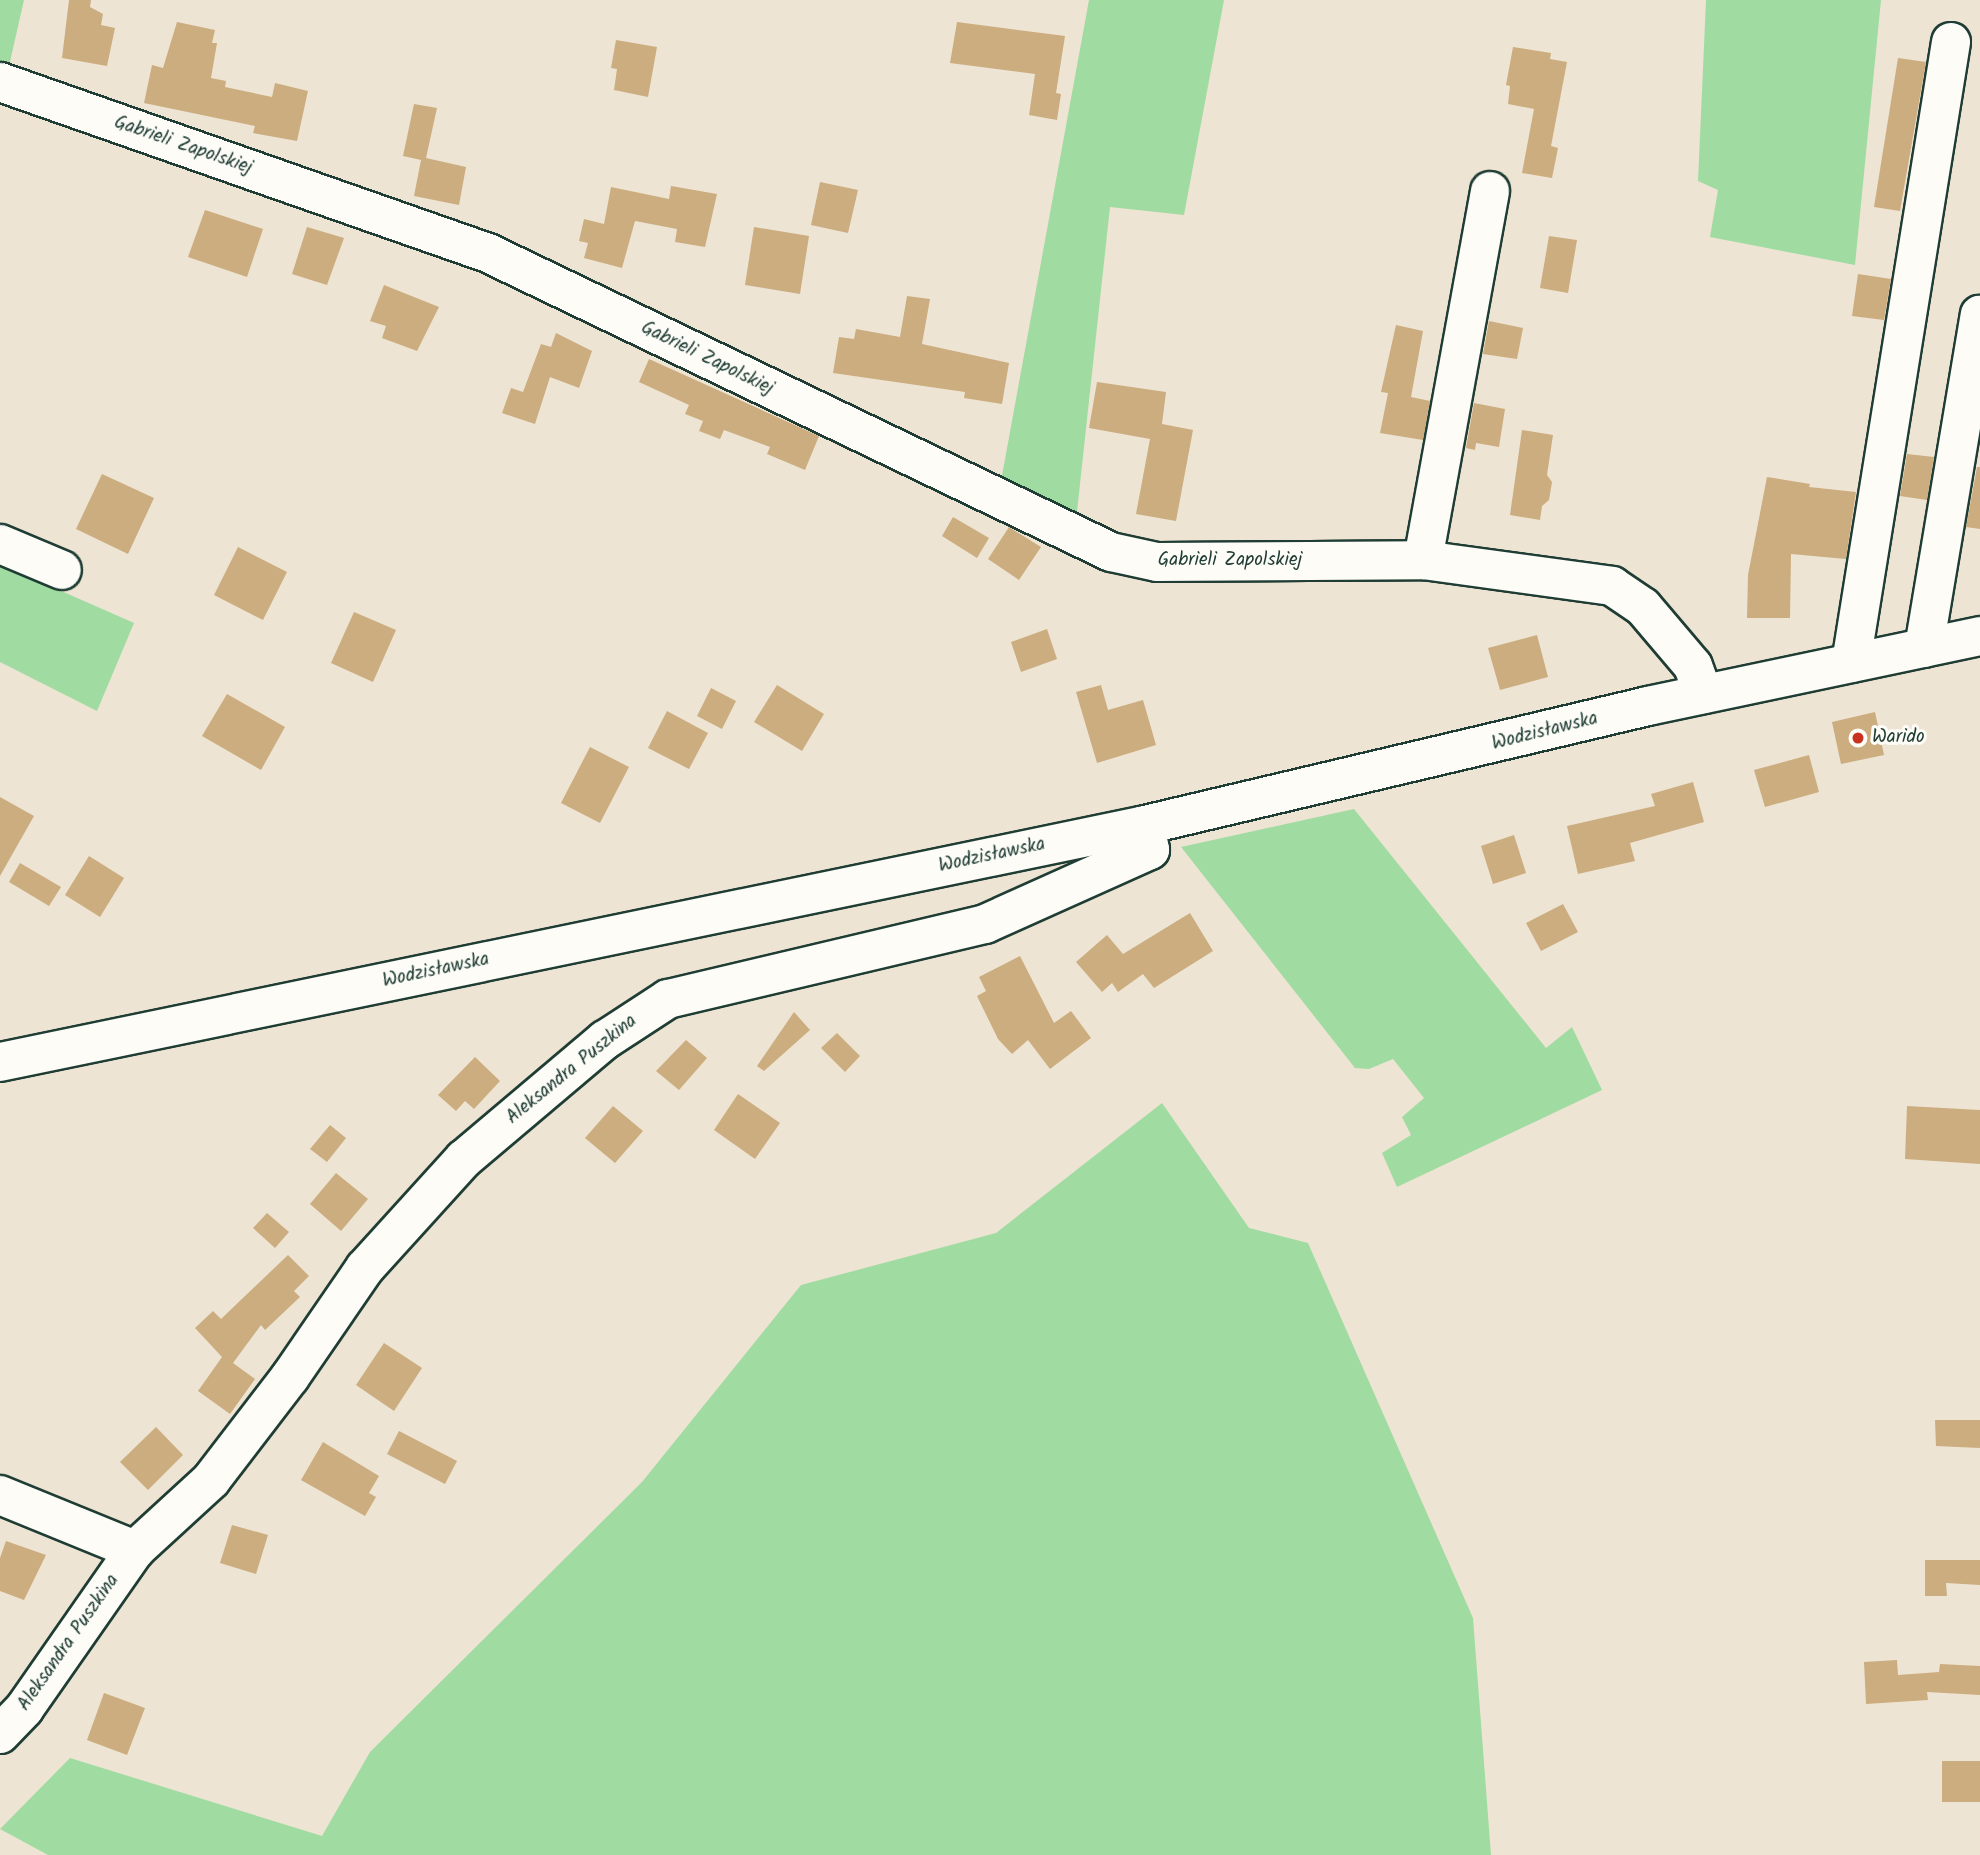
<!DOCTYPE html>
<html>
<head>
<meta charset="utf-8">
<style>
  body { margin:0 }
  #map { position:relative; width:1980px; height:1855px; overflow:hidden; background:#eee4d3; font-family:Kalam,sans-serif }
  div>[style] { position:absolute }
  .green>* { inset:0; background:#a0dba1 }
  .building>* { inset:0; background:#cbad7f }
  .roads { filter:drop-shadow(2px 0 #1f3d34) drop-shadow(-2px 0 #1f3d34) drop-shadow(0 2px #1f3d34) drop-shadow(0 -2px #1f3d34) }
  .minor>* { height:38px; margin:-19px; padding:0 19px; transform-origin:19px; border-radius:19px; background:#fdfcf7 }
  .major>* { height:38px; margin:-19px; padding:0 19px; transform-origin:19px; border-radius:19px; background:#fdfcf7 }
  .dots>* { width:19px; height:19px; translate:-50% -50%; box-sizing:border-box; border:4px solid #fdfcf7; border-radius:50% }
  span { translate:-50% -50%; white-space:nowrap; text-align:center; line-height:1.15; -webkit-text-stroke:6px #fdfcf7; paint-order:stroke }
  .street-label { font-size:19px; color:#1f3d34 }
  .poi-label { font-size:19px; color:#1f3d34 }
  .left { translate:0 -50%; text-align:left }
</style>
</head>
<body>
<div id="map">
  <div class="green">
    <i style="clip-path:polygon(0 0,24px 0,9px 66px,0 63px)"></i>
    <i style="clip-path:polygon(1089px 0,1224px 0,1184px 215px,1110px 207px,1076px 521px,1001px 481px)"></i>
    <i style="clip-path:polygon(1706px 0,1881px 0,1855px 265px,1710px 237px,1718px 190px,1698px 181px)"></i>
    <i style="clip-path:polygon(0 564px,134px 623px,97px 711px,0 662px)"></i>
    <i style="clip-path:polygon(1354px 809px,1546px 1048px,1572px 1027px,1602px 1090px,1397px 1187px,1382px 1153px,1411px 1135px,1402px 1117px,1424px 1098px,1393px 1059px,1369px 1069px,1355px 1068px,1181px 847px)"></i>
    <i style="clip-path:polygon(1162px 1103px,1249px 1228px,1308px 1243px,1473px 1618px,1491px 1855px,48px 1855px,0 1829px,70px 1758px,322px 1836px,370px 1752px,642px 1482px,801px 1285px,996px 1233px)"></i>
  </div>
  <div class="building">
    <i style="clip-path:polygon(69px 0,91px 0,90px 7px,103px 14px,101px 25px,115px 28px,107px 66px,62px 58px)"></i>
    <i style="clip-path:polygon(177px 22px,215px 30px,212px 43px,217px 43px,211px 78px,226px 81px,225px 87px,272px 97px,275px 83px,308px 91px,297px 141px,253px 133px,255px 126px,144px 103px,152px 65px,163px 68px)"></i>
    <i style="clip-path:polygon(957px 22px,1065px 36px,1056px 93px,1061px 94px,1057px 120px,1029px 115px,1035px 74px,950px 63px)"></i>
    <i style="clip-path:polygon(616px 40px,657px 47px,648px 97px,614px 90px,617px 69px,611px 68px)"></i>
    <i style="clip-path:polygon(1513px 47px,1551px 53px,1550px 59px,1567px 62px,1551px 146px,1558px 148px,1552px 178px,1522px 173px,1534px 109px,1508px 104px,1510px 86px,1506px 85px)"></i>
    <i style="clip-path:polygon(1898px 58px,1926px 62px,1900px 211px,1874px 207px)"></i>
    <i style="clip-path:polygon(414px 104px,437px 108px,426px 158px,466px 167px,459px 205px,414px 196px,421px 160px,403px 156px)"></i>
    <i style="clip-path:polygon(820px 182px,858px 190px,848px 233px,811px 225px)"></i>
    <i style="clip-path:polygon(671px 186px,717px 194px,705px 247px,675px 242px,677px 229px,635px 221px,622px 268px,584px 258px,588px 243px,579px 241px,584px 219px,604px 224px,611px 187px,669px 199px)"></i>
    <i style="clip-path:polygon(205px 210px,263px 229px,247px 277px,188px 257px)"></i>
    <i style="clip-path:polygon(307px 227px,344px 238px,327px 285px,292px 274px)"></i>
    <i style="clip-path:polygon(754px 227px,809px 236px,800px 294px,745px 285px)"></i>
    <i style="clip-path:polygon(1549px 236px,1577px 240px,1568px 293px,1540px 288px)"></i>
    <i style="clip-path:polygon(1858px 274px,1891px 279px,1884px 320px,1852px 316px)"></i>
    <i style="clip-path:polygon(384px 285px,439px 307px,417px 351px,382px 338px,386px 326px,370px 321px)"></i>
    <i style="clip-path:polygon(907px 296px,930px 299px,922px 344px,1009px 363px,1002px 404px,964px 398px,965px 392px,833px 373px,839px 337px,854px 339px,856px 329px,900px 337px)"></i>
    <i style="clip-path:polygon(1489px 321px,1523px 328px,1517px 359px,1483px 354px)"></i>
    <i style="clip-path:polygon(1396px 325px,1423px 331px,1411px 397px,1430px 401px,1423px 440px,1380px 433px,1388px 393px,1381px 392px)"></i>
    <i style="clip-path:polygon(556px 333px,592px 351px,579px 388px,550px 377px,535px 424px,502px 413px,511px 388px,523px 392px,541px 344px,551px 347px)"></i>
    <i style="clip-path:polygon(649px 359px,819px 436px,805px 470px,767px 454px,770px 447px,724px 430px,720px 439px,699px 431px,703px 421px,685px 414px,689px 405px,639px 382px)"></i>
    <i style="clip-path:polygon(1097px 382px,1166px 392px,1162px 424px,1193px 430px,1176px 521px,1136px 514px,1150px 439px,1089px 428px)"></i>
    <i style="clip-path:polygon(1474px 403px,1505px 409px,1499px 447px,1476px 443px,1475px 450px,1466px 448px)"></i>
    <i style="clip-path:polygon(1522px 430px,1553px 435px,1547px 475px,1552px 482px,1549px 500px,1542px 506px,1540px 520px,1510px 515px)"></i>
    <i style="clip-path:polygon(1907px 454px,1934px 457px,1927px 500px,1900px 496px)"></i>
    <i style="clip-path:polygon(1977px 467px,1980px 467px,1980px 529px,1966px 527px)"></i>
    <i style="clip-path:polygon(102px 474px,154px 498px,128px 554px,76px 529px)"></i>
    <i style="clip-path:polygon(1767px 477px,1810px 484px,1809px 487px,1856px 492px,1846px 559px,1791px 554px,1790px 618px,1747px 618px,1748px 575px)"></i>
    <i style="clip-path:polygon(953px 517px,989px 538px,977px 558px,942px 536px)"></i>
    <i style="clip-path:polygon(1009px 527px,1041px 547px,1019px 580px,988px 559px)"></i>
    <i style="clip-path:polygon(238px 547px,287px 572px,263px 620px,214px 595px)"></i>
    <i style="clip-path:polygon(354px 612px,396px 630px,373px 682px,331px 663px)"></i>
    <i style="clip-path:polygon(1047px 629px,1057px 659px,1021px 672px,1011px 642px)"></i>
    <i style="clip-path:polygon(1537px 635px,1548px 677px,1500px 690px,1488px 648px)"></i>
    <i style="clip-path:polygon(777px 685px,824px 714px,802px 751px,754px 722px)"></i>
    <i style="clip-path:polygon(1101px 685px,1108px 710px,1143px 700px,1156px 745px,1097px 763px,1076px 692px)"></i>
    <i style="clip-path:polygon(711px 688px,736px 701px,722px 729px,697px 716px)"></i>
    <i style="clip-path:polygon(227px 694px,285px 727px,261px 770px,202px 736px)"></i>
    <i style="clip-path:polygon(667px 711px,708px 733px,689px 769px,648px 748px)"></i>
    <i style="clip-path:polygon(1875px 712px,1884px 755px,1841px 764px,1832px 722px)"></i>
    <i style="clip-path:polygon(590px 747px,629px 767px,600px 823px,561px 803px)"></i>
    <i style="clip-path:polygon(1809px 755px,1819px 792px,1765px 807px,1754px 770px)"></i>
    <i style="clip-path:polygon(1693px 782px,1704px 822px,1630px 843px,1635px 861px,1578px 874px,1567px 826px,1655px 806px,1651px 794px)"></i>
    <i style="clip-path:polygon(0 797px,34px 816px,0 876px)"></i>
    <i style="clip-path:polygon(1514px 835px,1526px 873px,1493px 884px,1481px 846px)"></i>
    <i style="clip-path:polygon(89px 856px,124px 878px,100px 917px,65px 895px)"></i>
    <i style="clip-path:polygon(20px 863px,61px 887px,49px 906px,9px 882px)"></i>
    <i style="clip-path:polygon(1563px 904px,1578px 932px,1541px 951px,1526px 923px)"></i>
    <i style="clip-path:polygon(1190px 913px,1213px 951px,1154px 988px,1143px 974px,1118px 992px,1112px 983px,1102px 992px,1076px 962px,1107px 935px,1123px 954px)"></i>
    <i style="clip-path:polygon(1020px 956px,1054px 1023px,1071px 1011px,1091px 1038px,1050px 1069px,1028px 1040px,1012px 1054px,998px 1039px,977px 996px,986px 991px,979px 977px)"></i>
    <i style="clip-path:polygon(794px 1012px,810px 1030px,764px 1071px,757px 1066px)"></i>
    <i style="clip-path:polygon(837px 1033px,860px 1056px,845px 1072px,821px 1048px)"></i>
    <i style="clip-path:polygon(686px 1040px,707px 1058px,679px 1090px,656px 1071px)"></i>
    <i style="clip-path:polygon(475px 1057px,500px 1081px,474px 1109px,465px 1101px,456px 1111px,438px 1095px)"></i>
    <i style="clip-path:polygon(738px 1094px,780px 1123px,755px 1159px,714px 1130px)"></i>
    <i style="clip-path:polygon(613px 1106px,643px 1131px,615px 1163px,585px 1138px)"></i>
    <i style="clip-path:polygon(1907px 1106px,1980px 1110px,1980px 1164px,1905px 1159px)"></i>
    <i style="clip-path:polygon(330px 1125px,346px 1138px,327px 1162px,310px 1149px)"></i>
    <i style="clip-path:polygon(336px 1173px,368px 1199px,341px 1231px,310px 1204px)"></i>
    <i style="clip-path:polygon(267px 1213px,289px 1232px,275px 1248px,253px 1228px)"></i>
    <i style="clip-path:polygon(288px 1255px,309px 1276px,294px 1291px,300px 1297px,265px 1330px,261px 1325px,233px 1363px,255px 1379px,230px 1414px,198px 1391px,222px 1357px,195px 1328px,213px 1311px,221px 1319px)"></i>
    <i style="clip-path:polygon(384px 1343px,422px 1368px,394px 1411px,356px 1385px)"></i>
    <i style="clip-path:polygon(1935px 1420px,1980px 1420px,1980px 1448px,1936px 1446px)"></i>
    <i style="clip-path:polygon(156px 1427px,183px 1455px,148px 1490px,120px 1462px)"></i>
    <i style="clip-path:polygon(399px 1431px,457px 1461px,445px 1484px,387px 1454px)"></i>
    <i style="clip-path:polygon(323px 1442px,379px 1476px,369px 1493px,376px 1497px,365px 1516px,301px 1480px)"></i>
    <i style="clip-path:polygon(232px 1525px,268px 1535px,256px 1574px,220px 1563px)"></i>
    <i style="clip-path:polygon(6px 1541px,46px 1555px,24px 1600px,0 1591px,0 1558px)"></i>
    <i style="clip-path:polygon(1925px 1560px,1980px 1560px,1980px 1585px,1946px 1583px,1947px 1596px,1925px 1596px)"></i>
    <i style="clip-path:polygon(1897px 1660px,1898px 1675px,1939px 1672px,1940px 1664px,1980px 1666px,1980px 1695px,1927px 1692px,1928px 1700px,1866px 1704px,1864px 1662px)"></i>
    <i style="clip-path:polygon(104px 1693px,145px 1708px,127px 1755px,87px 1740px)"></i>
    <i style="clip-path:polygon(1942px 1761px,1980px 1761px,1980px 1802px,1942px 1802px)"></i>
  </div>
  <div class="roads">
    <div class="minor">
      <i style="left:0;top:82px;width:517px;rotate:19.31deg"></i>
      <i style="left:488px;top:253px;width:691px;rotate:25.64deg"></i>
      <i style="left:1111px;top:552px;width:47px;rotate:12.3deg"></i>
      <i style="left:1157px;top:562px;width:266px;rotate:-0.4deg"></i>
      <i style="left:1423px;top:560px;width:191px;rotate:7.8deg"></i>
      <i style="left:1612px;top:586px;width:37px;rotate:34deg"></i>
      <i style="left:1643px;top:607px;width:77px;rotate:49.7deg"></i>
      <i style="left:1693px;top:666px;width:30px;rotate:70deg"></i>
      <i style="left:0;top:544px;width:67px;rotate:22.8deg"></i>
      <i style="left:1423px;top:560px;width:375px;rotate:-79.7deg"></i>
      <i style="left:1924px;top:648px;width:338px;rotate:-80.5deg"></i>
      <i style="left:1851px;top:663px;width:629px;rotate:-80.85deg"></i>
      <i style="left:0;top:1495px;width:146px;rotate:22.2deg"></i>
      <i style="left:0;top:1734px;width:35px;rotate:-46deg"></i>
      <i style="left:24px;top:1709px;width:194px;rotate:-55.1deg"></i>
      <i style="left:135px;top:1550px;width:103px;rotate:-42.6deg"></i>
      <i style="left:211px;top:1480px;width:130px;rotate:-52.5deg"></i>
      <i style="left:290px;top:1377px;width:132px;rotate:-55.5deg"></i>
      <i style="left:365px;top:1268px;width:147px;rotate:-47.8deg"></i>
      <i style="left:464px;top:1159px;width:185px;rotate:-40.2deg"></i>
      <i style="left:605px;top:1040px;width:75px;rotate:-33.1deg"></i>
      <i style="left:668px;top:999px;width:326px;rotate:-13.3deg"></i>
      <i style="left:985px;top:924px;width:181px;rotate:-24.2deg"></i>
      <i style="left:1150px;top:850px;width:25px;rotate:-101deg"></i>
    </div>
    <div class="major">
      <i style="left:0;top:1062px;width:1169px;rotate:-11.69deg"></i>
      <i style="left:1145px;top:825px;width:517px;rotate:-13.31deg"></i>
      <i style="left:1648px;top:706px;width:339px;rotate:-11.9deg"></i>
    </div>
  </div>
  <div class="dots">
    <i style="left:1858px;top:738px;background:#c8321e"></i>
  </div>
  <div class="street-label">
    <span style="left:183px;top:146px;rotate:19deg">Gabrieli Zapolskiej</span>
    <span style="left:707px;top:359px;rotate:26deg">Gabrieli Zapolskiej</span>
    <span style="left:1230px;top:561px">Gabrieli Zapolskiej</span>
    <span style="left:1545px;top:732px;rotate:-14deg">Wodzisławska</span>
    <span style="left:992px;top:856px;rotate:-12deg">Wodzisławska</span>
    <span style="left:436px;top:971px;rotate:-12deg">Wodzisławska</span>
    <span style="left:572px;top:1070px;rotate:-39deg">Aleksandra Puszkina</span>
    <span style="left:69px;top:1643px;rotate:-55deg">Aleksandra Puszkina</span>
  </div>
  <div class="poi-label">
    <span class="left" style="left:1872px;top:738px">Warido</span>
  </div>
</div>
</body>
</html>
